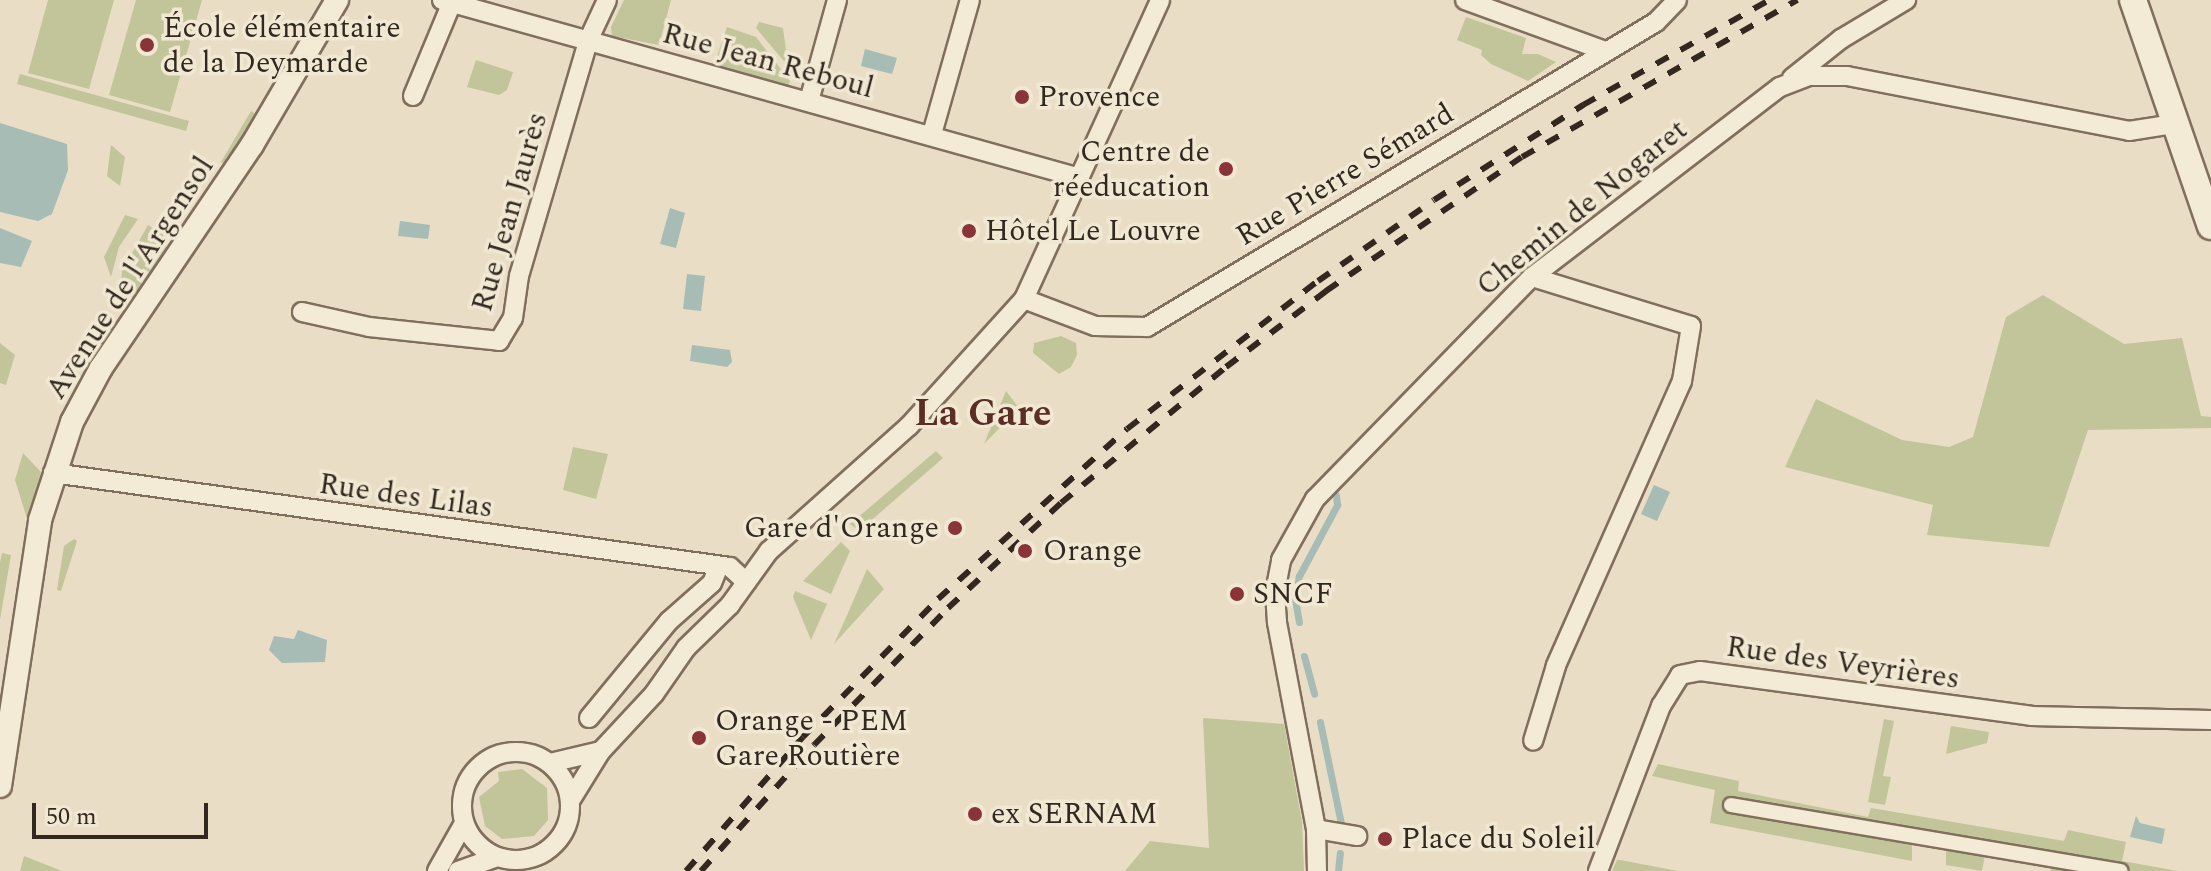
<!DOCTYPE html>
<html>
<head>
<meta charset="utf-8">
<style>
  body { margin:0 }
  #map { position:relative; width:2211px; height:871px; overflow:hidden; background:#e9ddc5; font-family:Spectral,serif }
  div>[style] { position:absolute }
  .green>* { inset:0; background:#c2c59a }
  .water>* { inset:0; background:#a6bcb5 }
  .stream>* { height:7px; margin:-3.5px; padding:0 3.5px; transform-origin:3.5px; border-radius:3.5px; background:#a6bcb5 }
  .roads { filter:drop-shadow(2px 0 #816f5d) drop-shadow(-2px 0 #816f5d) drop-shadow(0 2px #816f5d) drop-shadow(0 -2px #816f5d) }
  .pedestrian>* { height:14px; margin:-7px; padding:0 7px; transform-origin:7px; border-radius:7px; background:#f4ebd7 }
  .minor>* { height:18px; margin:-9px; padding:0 9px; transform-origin:9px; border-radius:9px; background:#f4ebd7 }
  .minor>.ring { margin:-9px; padding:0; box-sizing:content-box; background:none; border:18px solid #f4ebd7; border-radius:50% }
  .tertiary>* { height:22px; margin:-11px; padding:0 11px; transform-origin:11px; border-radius:11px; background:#f4ebd7 }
  .secondary>* { height:26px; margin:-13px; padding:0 13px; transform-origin:13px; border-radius:13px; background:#f4ebd7 }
  .rail>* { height:6px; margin-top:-3px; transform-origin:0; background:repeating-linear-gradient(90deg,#33281f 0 14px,transparent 0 28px) }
  .dots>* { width:22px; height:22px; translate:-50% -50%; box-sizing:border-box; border:4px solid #f1e8d3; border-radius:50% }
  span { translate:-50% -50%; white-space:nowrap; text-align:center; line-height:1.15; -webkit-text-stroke:7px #f1e8d3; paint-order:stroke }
  .poi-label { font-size:30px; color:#33281f }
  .left { translate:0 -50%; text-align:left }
  .right { translate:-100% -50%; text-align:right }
  .street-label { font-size:30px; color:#33281f }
  .district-label { font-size:38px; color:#5b2e24; font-weight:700 }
  .scale { position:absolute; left:32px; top:803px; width:176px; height:36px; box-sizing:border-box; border:4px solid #33281f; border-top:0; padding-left:10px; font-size:24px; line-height:28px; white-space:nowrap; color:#33281f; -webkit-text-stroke:6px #f1e8d3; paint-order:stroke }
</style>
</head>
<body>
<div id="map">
  <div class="green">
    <i style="clip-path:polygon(48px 0,114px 0,89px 89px,28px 73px)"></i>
    <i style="clip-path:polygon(136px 0,202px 0,170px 112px,109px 95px)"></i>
    <i style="clip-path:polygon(624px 0,671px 0,659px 45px,612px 36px,611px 27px)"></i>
    <i style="clip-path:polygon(1466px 17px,1526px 38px,1522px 54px,1538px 54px,1556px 62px,1528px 81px,1491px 64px,1481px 55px,1482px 50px,1457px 40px)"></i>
    <i style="clip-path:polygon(759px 22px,783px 28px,788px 66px,756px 28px)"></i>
    <i style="clip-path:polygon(727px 27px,756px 37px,790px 81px,788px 86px,714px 65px)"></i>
    <i style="clip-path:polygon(476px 60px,513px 72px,507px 90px,499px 95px,467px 87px)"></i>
    <i style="clip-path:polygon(20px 74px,189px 121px,186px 131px,17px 84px)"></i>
    <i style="clip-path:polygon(251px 111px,259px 116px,226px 166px,221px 162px)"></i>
    <i style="clip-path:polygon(111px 145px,125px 157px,120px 186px,107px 176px)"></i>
    <i style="clip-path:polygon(125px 215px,138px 219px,119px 247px,111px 277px,104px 257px)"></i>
    <i style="clip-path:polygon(148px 225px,163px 234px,167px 251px,137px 293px,121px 286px,122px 271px)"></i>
    <i style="clip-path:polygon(2043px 295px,2124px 344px,2182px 338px,2201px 416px,2211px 417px,2211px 428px,2088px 430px,2049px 547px,1927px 535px,1933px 505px,1785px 467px,1816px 399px,1902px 440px,1949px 447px,1973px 437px,2006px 317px)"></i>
    <i style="clip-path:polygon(1061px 336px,1076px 343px,1077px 355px,1071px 367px,1059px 374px,1033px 353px,1034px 343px)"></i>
    <i style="clip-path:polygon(0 343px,15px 355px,6px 385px,0 383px)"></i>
    <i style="clip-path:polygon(1006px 391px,1019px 408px,984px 444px)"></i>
    <i style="clip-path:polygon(573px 447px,608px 454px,596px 499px,563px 490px)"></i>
    <i style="clip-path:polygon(936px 451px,943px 458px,859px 531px,850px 524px)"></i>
    <i style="clip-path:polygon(23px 453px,41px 472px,29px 525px,15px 480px)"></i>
    <i style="clip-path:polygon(74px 539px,77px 541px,61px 591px,57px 590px,64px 546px)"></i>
    <i style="clip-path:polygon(841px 542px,850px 551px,831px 594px,803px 581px)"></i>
    <i style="clip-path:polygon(2px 553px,11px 555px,0 620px,0 562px)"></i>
    <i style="clip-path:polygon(867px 569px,884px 589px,834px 644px,848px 613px)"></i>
    <i style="clip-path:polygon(795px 591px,827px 604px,811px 640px,793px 597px)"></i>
    <i style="clip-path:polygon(1203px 718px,1284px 724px,1302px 822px,1304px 871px,1125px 871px,1150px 841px,1209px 848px)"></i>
    <i style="clip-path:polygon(1884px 719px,1894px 721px,1883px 776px,1891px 777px,1885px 805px,1868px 802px)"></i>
    <i style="clip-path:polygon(1951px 726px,1989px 732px,1987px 743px,1946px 754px)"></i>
    <i style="clip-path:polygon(1658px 764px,1739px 781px,1738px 791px,1868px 817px,1871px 808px,2064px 841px,2068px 830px,2126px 842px,2122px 861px,2178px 871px,2051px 871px,2052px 866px,1985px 855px,1982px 871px,1946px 865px,1946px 849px,1912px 843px,1912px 861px,1710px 823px,1715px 790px,1652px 776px)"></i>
    <i style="clip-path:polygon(522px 769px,547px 788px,548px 820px,534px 836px,502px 839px,485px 826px,479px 797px,499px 781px,498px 772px)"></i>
    <i style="clip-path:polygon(24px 856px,62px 871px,20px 871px)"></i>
    <i style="clip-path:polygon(1617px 860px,1620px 860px,1678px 871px,1612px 871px)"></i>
  </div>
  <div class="water">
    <i style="clip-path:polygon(865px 49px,897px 58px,892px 74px,861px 66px)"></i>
    <i style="clip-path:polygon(0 123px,67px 144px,68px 170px,52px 214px,38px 221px,0 212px)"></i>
    <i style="clip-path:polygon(670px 208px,685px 213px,676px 248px,660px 244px)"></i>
    <i style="clip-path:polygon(400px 221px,430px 225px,428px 239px,398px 236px)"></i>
    <i style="clip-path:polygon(0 228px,32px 241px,21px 267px,0 263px)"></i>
    <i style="clip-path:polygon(687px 274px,705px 276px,701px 311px,683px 309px)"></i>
    <i style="clip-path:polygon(692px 345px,730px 350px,732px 362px,727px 367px,690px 361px)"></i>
    <i style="clip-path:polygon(1654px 485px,1670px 492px,1657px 521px,1641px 514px)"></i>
    <i style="clip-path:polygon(298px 630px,327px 640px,325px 662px,282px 663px,269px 650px,274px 636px,294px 639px)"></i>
    <i style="clip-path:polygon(2136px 816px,2140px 823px,2165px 829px,2162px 844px,2130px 837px)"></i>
  </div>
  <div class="stream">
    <i style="left:1299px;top:622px;width:22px;rotate:-100deg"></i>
    <i style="left:1295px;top:600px;width:24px;rotate:-81deg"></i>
    <i style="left:1299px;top:576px;width:81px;rotate:-61.8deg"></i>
    <i style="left:1337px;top:505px;width:10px;rotate:-96deg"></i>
    <i style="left:1304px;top:656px;width:39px;rotate:75deg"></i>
    <i style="left:1320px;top:722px;width:103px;rotate:78.3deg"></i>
    <i style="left:1338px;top:871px;width:18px;rotate:-84deg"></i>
  </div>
  <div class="roads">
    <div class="pedestrian">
      <i style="left:1731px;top:805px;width:395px;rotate:9.6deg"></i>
    </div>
    <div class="minor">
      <i style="left:442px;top:0;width:662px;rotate:15.59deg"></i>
      <i style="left:1465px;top:0;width:149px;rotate:20deg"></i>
      <i style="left:1792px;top:78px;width:63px;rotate:-38.5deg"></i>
      <i style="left:1841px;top:39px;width:76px;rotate:-31deg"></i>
      <i style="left:413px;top:96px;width:104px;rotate:-67.4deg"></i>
      <i style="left:809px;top:101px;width:105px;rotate:-74.5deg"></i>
      <i style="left:932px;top:134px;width:139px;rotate:-74.2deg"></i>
      <i style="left:1532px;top:277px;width:166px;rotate:17.1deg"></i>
      <i style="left:1691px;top:326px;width:56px;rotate:99.3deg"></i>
      <i style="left:1682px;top:381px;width:312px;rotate:113.9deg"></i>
      <i style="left:1556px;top:666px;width:78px;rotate:107deg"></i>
      <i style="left:1024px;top:299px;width:76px;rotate:20.8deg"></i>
      <i style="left:1095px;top:326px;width:52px;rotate:1.1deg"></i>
      <i style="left:1147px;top:327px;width:593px;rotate:-30.93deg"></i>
      <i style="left:1656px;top:22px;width:30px;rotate:-46deg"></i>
      <i style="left:302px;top:312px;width:69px;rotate:12.6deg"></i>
      <i style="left:369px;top:327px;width:131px;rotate:6.1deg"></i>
      <i style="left:499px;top:341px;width:27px;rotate:-59deg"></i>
      <i style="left:513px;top:318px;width:42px;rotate:-81.9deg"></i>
      <i style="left:519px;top:276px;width:245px;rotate:-73.6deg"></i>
      <i style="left:588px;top:41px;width:45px;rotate:-65.1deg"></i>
      <i style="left:53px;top:473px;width:683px;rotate:7.9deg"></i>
      <i style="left:730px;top:567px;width:22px;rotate:43deg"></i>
      <i style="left:589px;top:718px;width:126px;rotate:-50.5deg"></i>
      <i style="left:669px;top:621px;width:57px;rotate:-41.5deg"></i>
      <i style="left:712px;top:583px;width:18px;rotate:-68deg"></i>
      <i class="ring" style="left:462px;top:752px;width:90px;height:90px"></i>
      <i style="left:550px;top:763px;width:52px;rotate:-13.2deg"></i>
      <i style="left:570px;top:801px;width:59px;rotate:-58.2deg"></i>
      <i style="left:601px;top:751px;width:78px;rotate:-47.1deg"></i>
      <i style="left:654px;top:694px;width:56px;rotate:-55.2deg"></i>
      <i style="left:686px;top:648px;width:62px;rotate:-44.3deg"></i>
      <i style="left:730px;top:605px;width:67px;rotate:-54.2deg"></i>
      <i style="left:769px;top:551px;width:188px;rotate:-41.8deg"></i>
      <i style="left:909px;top:426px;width:171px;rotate:-47.8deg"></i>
      <i style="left:1024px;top:299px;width:328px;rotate:-65.5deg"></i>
      <i style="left:1316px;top:829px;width:42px;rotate:9.7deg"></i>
      <i style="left:437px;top:871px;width:55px;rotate:-60.6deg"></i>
      <i style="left:458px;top:871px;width:41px;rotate:-19.7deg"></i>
      <i style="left:1317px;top:871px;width:42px;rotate:-91.4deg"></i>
      <i style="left:1316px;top:829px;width:211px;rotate:-100.7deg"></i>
      <i style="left:1277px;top:622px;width:30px;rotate:-94deg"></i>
      <i style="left:1275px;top:592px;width:33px;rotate:-79deg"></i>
      <i style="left:1281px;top:560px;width:70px;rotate:-60.9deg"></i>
      <i style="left:1315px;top:499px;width:310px;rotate:-45.7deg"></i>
      <i style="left:1532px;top:277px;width:312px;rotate:-37.5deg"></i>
      <i style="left:1780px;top:87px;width:30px;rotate:-21deg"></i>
      <i style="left:1808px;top:76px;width:39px"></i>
      <i style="left:1847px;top:76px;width:287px;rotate:11deg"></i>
      <i style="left:2129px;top:131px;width:46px;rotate:-8.8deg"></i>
      <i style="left:1598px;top:871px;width:177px;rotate:-69.1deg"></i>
      <i style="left:1661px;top:706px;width:36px;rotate:-58deg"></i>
      <i style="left:1680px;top:675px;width:20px;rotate:-11deg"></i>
      <i style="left:1700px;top:671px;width:334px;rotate:7.7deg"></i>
      <i style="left:2031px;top:716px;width:180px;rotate:1.3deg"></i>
    </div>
    <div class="tertiary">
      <i style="left:0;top:786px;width:269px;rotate:-81.4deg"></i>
      <i style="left:40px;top:520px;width:103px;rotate:-71.9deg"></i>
      <i style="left:72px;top:422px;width:61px;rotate:-61.8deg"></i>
      <i style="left:101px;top:368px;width:269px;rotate:-55.9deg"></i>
      <i style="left:252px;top:145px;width:168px;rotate:-59.6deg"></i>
    </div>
    <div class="secondary">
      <i style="left:2133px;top:0;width:239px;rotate:71deg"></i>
    </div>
  </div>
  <div class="rail">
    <i style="left:686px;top:871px;width:178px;rotate:-48.9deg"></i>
    <i style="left:803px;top:737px;width:193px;rotate:-45.6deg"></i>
    <i style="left:938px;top:599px;width:254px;rotate:-42deg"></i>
    <i style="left:1127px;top:429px;width:242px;rotate:-37.8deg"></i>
    <i style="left:1318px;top:281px;width:141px;rotate:-34.9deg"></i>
    <i style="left:1434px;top:200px;width:177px;rotate:-32.5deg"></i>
    <i style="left:1583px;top:105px;width:214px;rotate:-29.4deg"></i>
    <i style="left:701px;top:871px;width:169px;rotate:-48.1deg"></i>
    <i style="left:814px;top:745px;width:192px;rotate:-45.6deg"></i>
    <i style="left:948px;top:608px;width:154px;rotate:-42.9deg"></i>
    <i style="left:1061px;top:503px;width:214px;rotate:-39.5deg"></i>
    <i style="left:1226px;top:367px;width:126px;rotate:-37.2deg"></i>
    <i style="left:1326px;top:291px;width:237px;rotate:-34.4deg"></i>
    <i style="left:1522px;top:157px;width:317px;rotate:-29.7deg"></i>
  </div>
  <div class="dots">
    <i style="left:147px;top:45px;background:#893437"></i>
    <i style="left:1022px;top:97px;background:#893437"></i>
    <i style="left:1226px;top:169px;background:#893437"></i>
    <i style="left:969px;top:231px;background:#893437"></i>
    <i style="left:955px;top:528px;background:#893437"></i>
    <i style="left:1025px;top:551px;background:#893437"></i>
    <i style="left:1237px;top:594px;background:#893437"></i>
    <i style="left:699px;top:738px;background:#893437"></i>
    <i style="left:975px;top:814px;background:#893437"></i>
    <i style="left:1385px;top:839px;background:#893437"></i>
  </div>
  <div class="poi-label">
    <span class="left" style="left:163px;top:45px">École élémentaire<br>de la Deymarde</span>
    <span class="left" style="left:1038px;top:97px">Provence</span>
    <span class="right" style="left:1210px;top:169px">Centre de<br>réeducation</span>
    <span class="left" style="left:985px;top:231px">Hôtel Le Louvre</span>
    <span class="right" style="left:939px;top:528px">Gare d'Orange</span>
    <span class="left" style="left:1043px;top:551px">Orange</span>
    <span class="left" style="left:1253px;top:594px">SNCF</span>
    <span class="left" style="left:715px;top:738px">Orange - PEM<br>Gare Routière</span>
    <span class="left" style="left:991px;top:814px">ex SERNAM</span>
    <span class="left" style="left:1401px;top:839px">Place du Soleil</span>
  </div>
  <div class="street-label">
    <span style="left:768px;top:61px;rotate:15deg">Rue Jean Reboul</span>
    <span style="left:1345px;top:175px;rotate:-31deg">Rue Pierre Sémard</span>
    <span style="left:1582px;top:208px;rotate:-39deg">Chemin de Nogaret</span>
    <span style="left:510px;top:212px;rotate:-74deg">Rue Jean Jaurès</span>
    <span style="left:130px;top:278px;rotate:-57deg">Avenue de l'Argensol</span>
    <span style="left:406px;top:496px;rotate:8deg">Rue des Lilas</span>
    <span style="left:1843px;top:663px;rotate:8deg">Rue des Veyrières</span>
  </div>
  <div class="district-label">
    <span style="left:983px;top:415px">La Gare</span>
  </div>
  <div class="scale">50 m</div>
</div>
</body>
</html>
